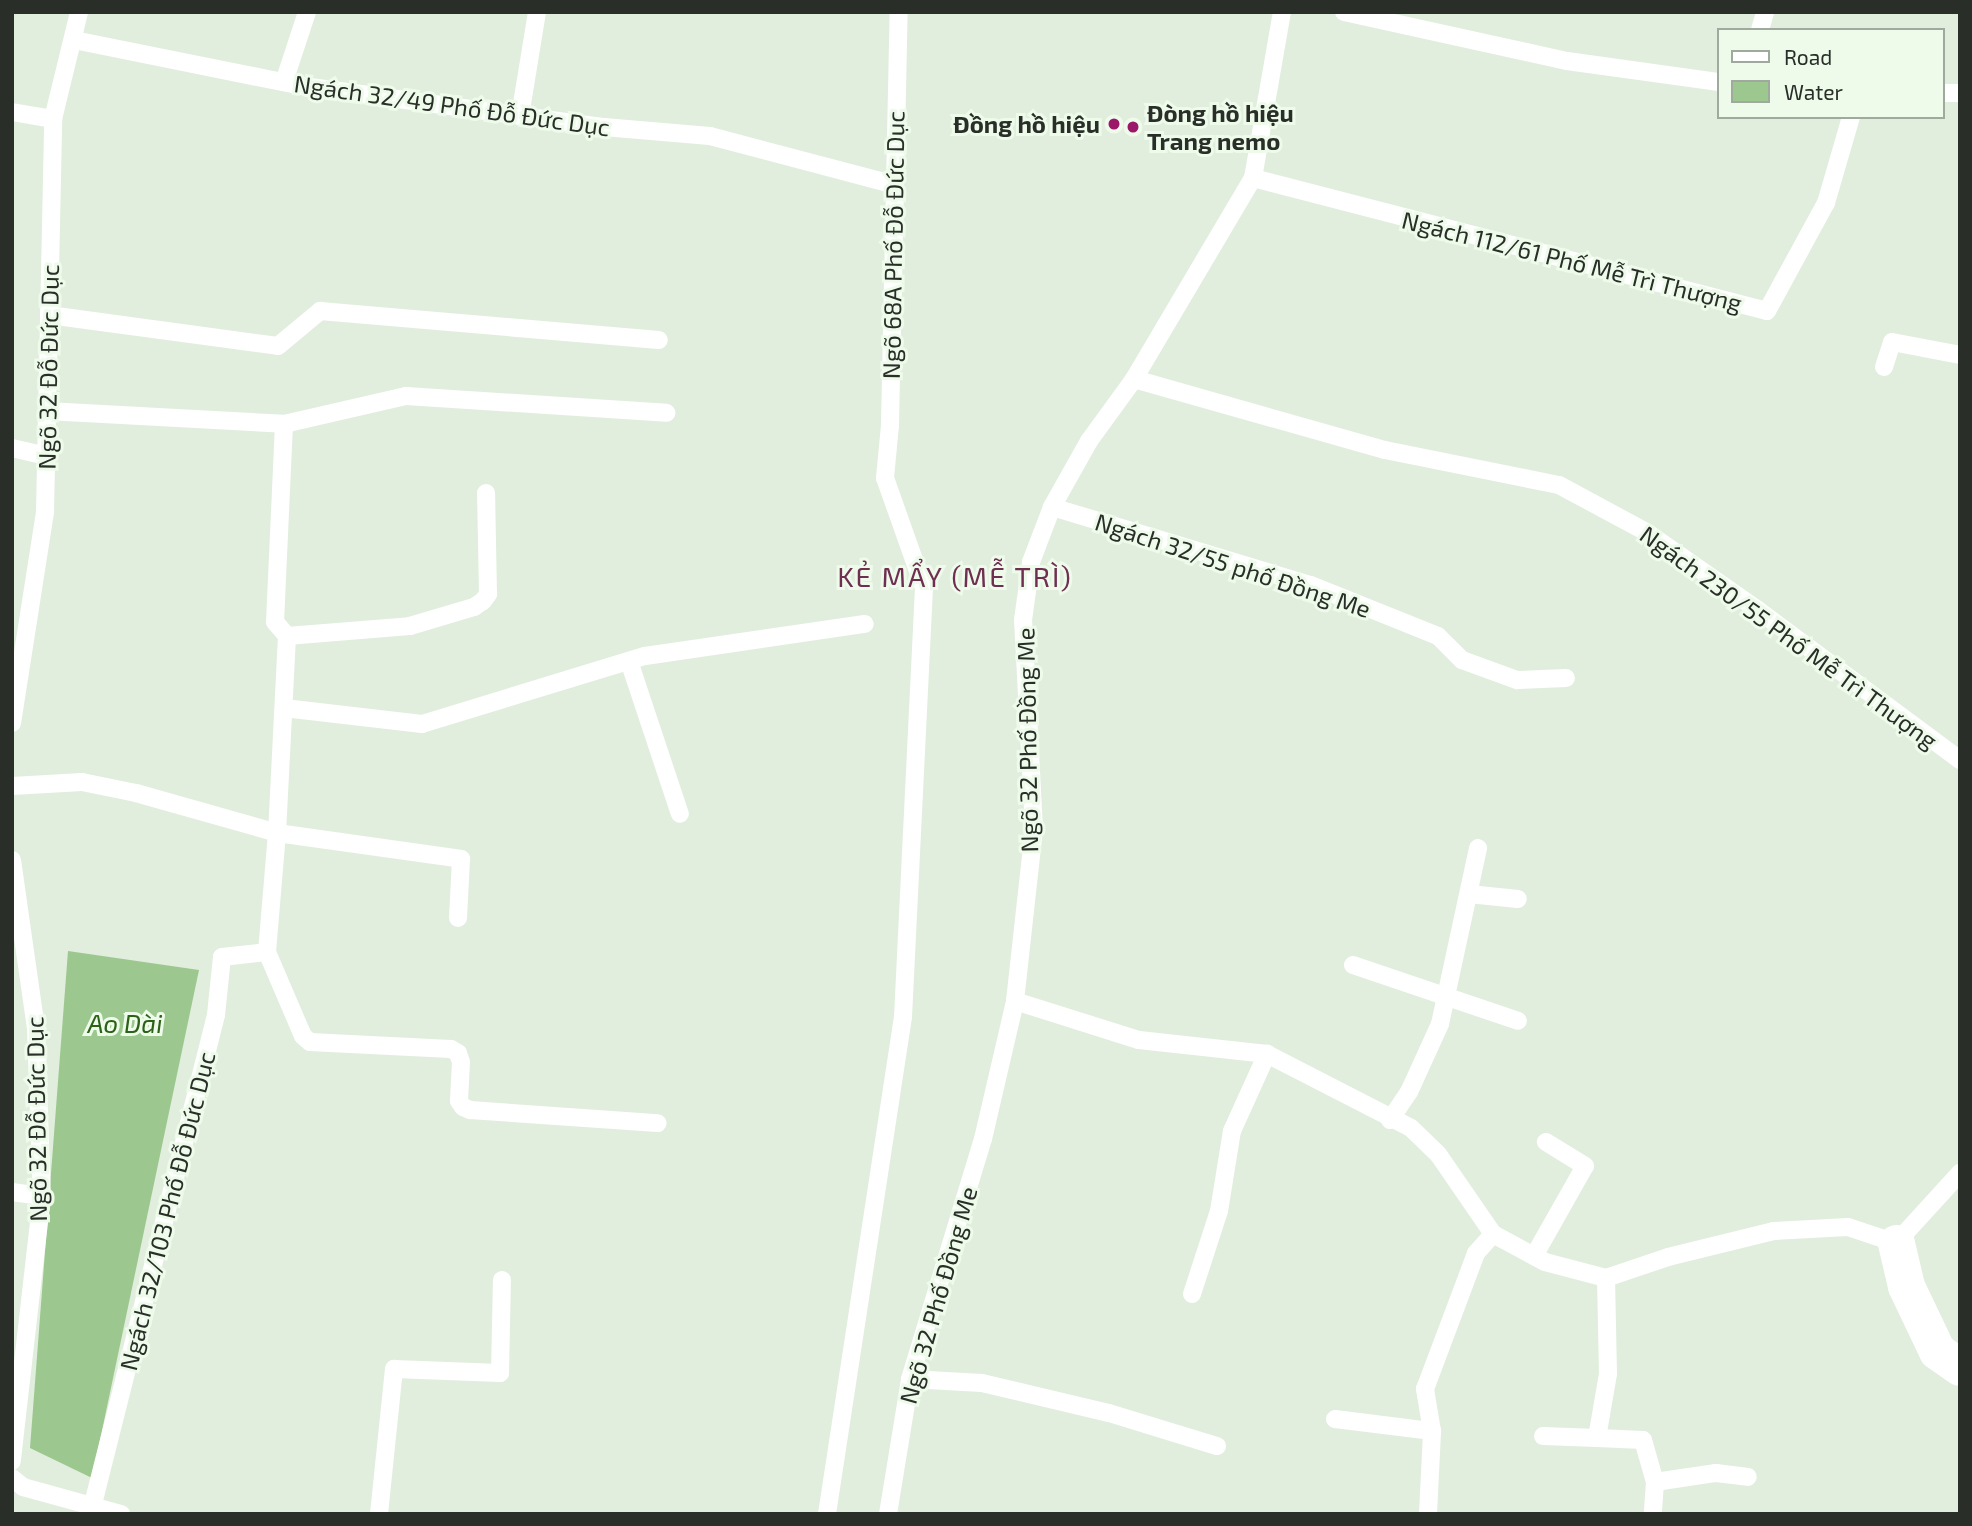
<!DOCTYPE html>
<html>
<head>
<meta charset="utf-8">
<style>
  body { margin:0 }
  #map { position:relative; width:1972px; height:1526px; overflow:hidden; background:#e1eedd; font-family:"Exo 2",sans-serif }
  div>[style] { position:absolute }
  .water>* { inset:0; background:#9cc78f }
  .lane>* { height:18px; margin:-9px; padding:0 9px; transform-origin:9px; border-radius:9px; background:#fff }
  .street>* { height:37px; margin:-18.5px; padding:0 18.5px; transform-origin:18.5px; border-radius:18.5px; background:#fff }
  .dots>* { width:19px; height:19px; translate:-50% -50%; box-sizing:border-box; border:4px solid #eefbeb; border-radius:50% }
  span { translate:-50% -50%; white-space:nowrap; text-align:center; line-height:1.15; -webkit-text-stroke:6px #eefbeb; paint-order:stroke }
  .street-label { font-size:24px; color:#292e28 }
  .poi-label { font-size:24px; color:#292e28; font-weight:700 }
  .left { translate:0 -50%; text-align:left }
  .right { translate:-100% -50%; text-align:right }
  .water-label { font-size:26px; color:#2c6217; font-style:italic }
  .quarter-label { font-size:28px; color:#6e2f51; letter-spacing:2px }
  .frame { position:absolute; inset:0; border:14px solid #292e28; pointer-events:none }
  .legend { position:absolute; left:1717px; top:28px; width:228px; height:91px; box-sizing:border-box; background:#eefbeb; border:2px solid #9fa99d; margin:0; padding:9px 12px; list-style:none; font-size:21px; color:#292e28 }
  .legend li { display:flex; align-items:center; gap:14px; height:35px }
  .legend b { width:35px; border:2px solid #9fa99d }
</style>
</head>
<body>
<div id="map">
  <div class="water">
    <i style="clip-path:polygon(68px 951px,199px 970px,92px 1478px,30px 1448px)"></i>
  </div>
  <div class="lane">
    <i style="left:1344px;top:12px;width:228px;rotate:12.4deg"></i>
    <i style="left:1567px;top:61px;width:152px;rotate:7.9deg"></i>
    <i style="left:1760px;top:30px;width:19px;rotate:-74deg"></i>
    <i style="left:74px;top:40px;width:234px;rotate:11.4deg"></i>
    <i style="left:303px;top:86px;width:304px;rotate:7.8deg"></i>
    <i style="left:604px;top:127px;width:106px;rotate:4.9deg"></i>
    <i style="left:710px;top:136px;width:188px;rotate:14.8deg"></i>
    <i style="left:284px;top:82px;width:74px;rotate:-71.8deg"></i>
    <i style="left:1942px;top:93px;width:18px"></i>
    <i style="left:12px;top:112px;width:42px;rotate:9.7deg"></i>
    <i style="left:520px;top:116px;width:105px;rotate:-80.7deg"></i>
    <i style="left:1253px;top:178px;width:531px;rotate:14.51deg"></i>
    <i style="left:1767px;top:311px;width:123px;rotate:-61.4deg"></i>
    <i style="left:1826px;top:203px;width:90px;rotate:-73.8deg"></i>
    <i style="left:49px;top:315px;width:231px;rotate:7.7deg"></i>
    <i style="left:278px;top:346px;width:55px;rotate:-39.8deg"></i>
    <i style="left:320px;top:311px;width:340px;rotate:4.9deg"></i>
    <i style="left:1884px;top:367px;width:26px;rotate:-72deg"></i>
    <i style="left:1892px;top:342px;width:69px;rotate:10.8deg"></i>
    <i style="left:1134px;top:379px;width:261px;rotate:15.8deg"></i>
    <i style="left:1385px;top:450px;width:177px;rotate:11.4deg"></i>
    <i style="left:1559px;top:485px;width:101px;rotate:28.3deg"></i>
    <i style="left:1648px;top:533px;width:134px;rotate:35deg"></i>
    <i style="left:1758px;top:610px;width:252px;rotate:36.6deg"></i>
    <i style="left:47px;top:411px;width:237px;rotate:3.1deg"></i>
    <i style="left:284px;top:424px;width:125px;rotate:-12.9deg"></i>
    <i style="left:406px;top:396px;width:261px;rotate:3.7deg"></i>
    <i style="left:284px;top:424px;width:198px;rotate:92.6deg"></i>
    <i style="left:275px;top:622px;width:18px;rotate:49deg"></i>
    <i style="left:12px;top:448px;width:35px;rotate:13deg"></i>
    <i style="left:1052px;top:507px;width:270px;rotate:16.8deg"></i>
    <i style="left:1311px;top:585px;width:137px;rotate:21.9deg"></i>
    <i style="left:1438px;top:636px;width:34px;rotate:45deg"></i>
    <i style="left:1462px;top:660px;width:59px;rotate:20deg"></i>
    <i style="left:1517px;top:680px;width:49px;rotate:-2.3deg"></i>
    <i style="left:287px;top:636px;width:197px;rotate:92.9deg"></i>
    <i style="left:277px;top:833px;width:119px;rotate:94.8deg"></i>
    <i style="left:267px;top:952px;width:91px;rotate:66.8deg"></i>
    <i style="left:303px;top:1036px;width:9px;rotate:41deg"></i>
    <i style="left:310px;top:1042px;width:141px;rotate:2.8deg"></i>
    <i style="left:451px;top:1049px;width:8px;rotate:30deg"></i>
    <i style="left:458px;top:1053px;width:9px;rotate:72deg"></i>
    <i style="left:461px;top:1062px;width:39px;rotate:93deg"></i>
    <i style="left:459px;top:1101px;width:7px;rotate:56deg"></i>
    <i style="left:463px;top:1107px;width:8px;rotate:23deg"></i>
    <i style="left:470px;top:1110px;width:188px;rotate:4deg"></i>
    <i style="left:287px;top:636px;width:123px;rotate:-4.6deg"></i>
    <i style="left:410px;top:626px;width:67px;rotate:-16.5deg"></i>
    <i style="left:474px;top:607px;width:11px;rotate:-34deg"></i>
    <i style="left:483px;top:601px;width:9px;rotate:-54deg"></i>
    <i style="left:488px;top:594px;width:101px;rotate:-91.1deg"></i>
    <i style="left:629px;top:661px;width:161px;rotate:71.6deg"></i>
    <i style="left:284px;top:708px;width:139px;rotate:6.6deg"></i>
    <i style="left:422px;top:724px;width:233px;rotate:-17deg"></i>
    <i style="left:645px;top:656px;width:222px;rotate:-8.3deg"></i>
    <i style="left:12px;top:723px;width:214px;rotate:-81.1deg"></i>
    <i style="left:45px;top:512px;width:393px;rotate:-88.8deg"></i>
    <i style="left:53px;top:119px;width:110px;rotate:-76.3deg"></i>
    <i style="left:12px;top:786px;width:70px;rotate:-3.3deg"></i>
    <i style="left:82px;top:782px;width:55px;rotate:11.5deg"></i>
    <i style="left:136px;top:793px;width:147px;rotate:15.8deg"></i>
    <i style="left:277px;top:833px;width:186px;rotate:8deg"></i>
    <i style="left:461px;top:859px;width:59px;rotate:92.9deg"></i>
    <i style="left:12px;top:860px;width:170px;rotate:81.9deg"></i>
    <i style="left:36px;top:1028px;width:168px;rotate:88deg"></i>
    <i style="left:42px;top:1196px;width:267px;rotate:96.5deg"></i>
    <i style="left:1469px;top:894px;width:49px;rotate:5.8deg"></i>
    <i style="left:1353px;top:965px;width:174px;rotate:18.7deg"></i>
    <i style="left:1015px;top:1001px;width:130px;rotate:17.5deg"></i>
    <i style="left:1139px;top:1040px;width:129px;rotate:6.2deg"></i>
    <i style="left:1267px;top:1054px;width:162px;rotate:27.2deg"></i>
    <i style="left:1411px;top:1128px;width:37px;rotate:44deg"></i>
    <i style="left:1438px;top:1154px;width:97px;rotate:55.5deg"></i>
    <i style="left:1493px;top:1234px;width:59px;rotate:28.3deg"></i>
    <i style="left:1545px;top:1262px;width:63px;rotate:14.7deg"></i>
    <i style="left:1606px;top:1278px;width:65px;rotate:-18.7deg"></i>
    <i style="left:1668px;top:1257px;width:109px;rotate:-13.8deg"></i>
    <i style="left:1774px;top:1231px;width:74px;rotate:-3.1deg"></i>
    <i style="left:1848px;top:1227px;width:51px;rotate:18.4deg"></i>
    <i style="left:1896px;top:1243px;width:95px;rotate:-47.6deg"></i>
    <i style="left:1390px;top:1120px;width:34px;rotate:-56deg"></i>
    <i style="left:1409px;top:1092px;width:75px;rotate:-65.5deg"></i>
    <i style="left:1440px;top:1024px;width:180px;rotate:-77.8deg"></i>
    <i style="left:12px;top:1192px;width:30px;rotate:8deg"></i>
    <i style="left:1534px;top:1256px;width:103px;rotate:-60.5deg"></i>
    <i style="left:1585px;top:1166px;width:46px;rotate:-148.4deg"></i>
    <i style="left:1606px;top:1278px;width:96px;rotate:88.8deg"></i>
    <i style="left:1608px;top:1374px;width:65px;rotate:99.8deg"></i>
    <i style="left:1597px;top:1438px;width:46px;rotate:2.5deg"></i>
    <i style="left:1643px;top:1440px;width:44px;rotate:74.1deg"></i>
    <i style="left:1655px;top:1482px;width:32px;rotate:94deg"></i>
    <i style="left:1192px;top:1294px;width:87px;rotate:-72deg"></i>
    <i style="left:1219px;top:1211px;width:81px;rotate:-80.8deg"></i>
    <i style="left:1232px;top:1131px;width:85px;rotate:-65.6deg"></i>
    <i style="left:910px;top:1379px;width:72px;rotate:3.2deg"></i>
    <i style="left:982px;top:1383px;width:130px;rotate:13.3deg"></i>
    <i style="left:1109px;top:1413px;width:113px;rotate:17deg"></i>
    <i style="left:1335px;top:1419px;width:98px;rotate:7.1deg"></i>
    <i style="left:1543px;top:1436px;width:54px;rotate:2.1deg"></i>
    <i style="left:12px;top:1478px;width:14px;rotate:39deg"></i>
    <i style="left:23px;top:1487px;width:102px;rotate:15.4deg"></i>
    <i style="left:1655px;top:1482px;width:62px;rotate:-8.4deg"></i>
    <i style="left:1716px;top:1473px;width:32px;rotate:7deg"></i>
    <i style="left:92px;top:1508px;width:508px;rotate:-75.88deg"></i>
    <i style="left:216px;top:1015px;width:58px;rotate:-84.1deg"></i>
    <i style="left:222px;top:957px;width:45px;rotate:-6.3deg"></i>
    <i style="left:379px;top:1514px;width:146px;rotate:-84.1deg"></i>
    <i style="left:394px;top:1369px;width:106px;rotate:2.2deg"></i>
    <i style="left:500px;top:1373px;width:93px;rotate:-88.8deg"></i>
    <i style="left:827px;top:1514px;width:503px;rotate:-81.31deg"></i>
    <i style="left:903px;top:1017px;width:430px;rotate:-87.2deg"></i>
    <i style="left:924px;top:588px;width:117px;rotate:-109.5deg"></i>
    <i style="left:885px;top:478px;width:53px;rotate:-84.6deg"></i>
    <i style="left:890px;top:425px;width:413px;rotate:-88.8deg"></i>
    <i style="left:888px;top:1514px;width:137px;rotate:-80.7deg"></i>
    <i style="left:910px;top:1379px;width:251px;rotate:-73.1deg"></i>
    <i style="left:983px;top:1139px;width:142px;rotate:-76.9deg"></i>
    <i style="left:1015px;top:1001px;width:173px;rotate:-83.7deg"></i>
    <i style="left:1034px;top:829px;width:209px;rotate:-93deg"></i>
    <i style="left:1023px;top:620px;width:59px;rotate:-82.1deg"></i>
    <i style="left:1031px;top:562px;width:59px;rotate:-69.1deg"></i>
    <i style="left:1052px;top:507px;width:76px;rotate:-60.7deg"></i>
    <i style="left:1089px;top:441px;width:77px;rotate:-54deg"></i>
    <i style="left:1134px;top:379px;width:234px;rotate:-59.4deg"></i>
    <i style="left:1253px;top:178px;width:169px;rotate:-80.1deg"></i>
    <i style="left:1428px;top:1514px;width:83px;rotate:-87.2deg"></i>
    <i style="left:1432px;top:1431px;width:43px;rotate:-99.5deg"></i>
    <i style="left:1425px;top:1389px;width:145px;rotate:-69.4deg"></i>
    <i style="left:1476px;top:1253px;width:25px;rotate:-48deg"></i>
  </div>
  <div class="street">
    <i style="left:1896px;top:1243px;width:44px;rotate:76.9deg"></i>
    <i style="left:1906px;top:1286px;width:72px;rotate:64.5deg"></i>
    <i style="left:1937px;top:1351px;width:28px;rotate:35deg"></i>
  </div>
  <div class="dots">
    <i style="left:1114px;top:124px;background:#9b176a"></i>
    <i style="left:1133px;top:127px;background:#9b176a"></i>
  </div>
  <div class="street-label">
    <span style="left:452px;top:105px;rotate:8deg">Ngách 32/49 Phố Đỗ Đức Dục</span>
    <span style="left:893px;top:245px;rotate:-89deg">Ngõ 68A Phố Đỗ Đức Dục</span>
    <span style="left:1572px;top:261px;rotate:14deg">Ngách 112/61 Phố Mễ Trì Thượng</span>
    <span style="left:48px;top:367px;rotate:-89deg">Ngõ 32 Đỗ Đức Dục</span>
    <span style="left:1233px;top:565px;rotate:18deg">Ngách 32/55 phố Đồng Me</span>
    <span style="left:1789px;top:637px;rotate:36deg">Ngách 230/55 Phố Mễ Trì Thượng</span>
    <span style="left:1027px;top:740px;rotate:-91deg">Ngõ 32 Phố Đồng Me</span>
    <span style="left:36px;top:1119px;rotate:-91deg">Ngõ 32 Đỗ Đức Dục</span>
    <span style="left:167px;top:1211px;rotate:-76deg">Ngách 32/103 Phố Đỗ Đức Dục</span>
    <span style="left:938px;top:1295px;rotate:-74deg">Ngõ 32 Phố Đồng Me</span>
  </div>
  <div class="poi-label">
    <span class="left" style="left:1147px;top:127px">Đòng hồ hiệu<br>Trang nemo</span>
    <span class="right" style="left:1100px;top:124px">Đồng hồ hiệu</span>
  </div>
  <div class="water-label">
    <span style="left:125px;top:1023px">Ao Dài</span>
  </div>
  <div class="quarter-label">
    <span style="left:955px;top:576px">KẺ MẨY (MỄ TRÌ)</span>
  </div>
  <div class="frame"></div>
  <ul class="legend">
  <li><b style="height:9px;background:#fff"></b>Road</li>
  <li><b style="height:19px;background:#9cc78f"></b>Water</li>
  </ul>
</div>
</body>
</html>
